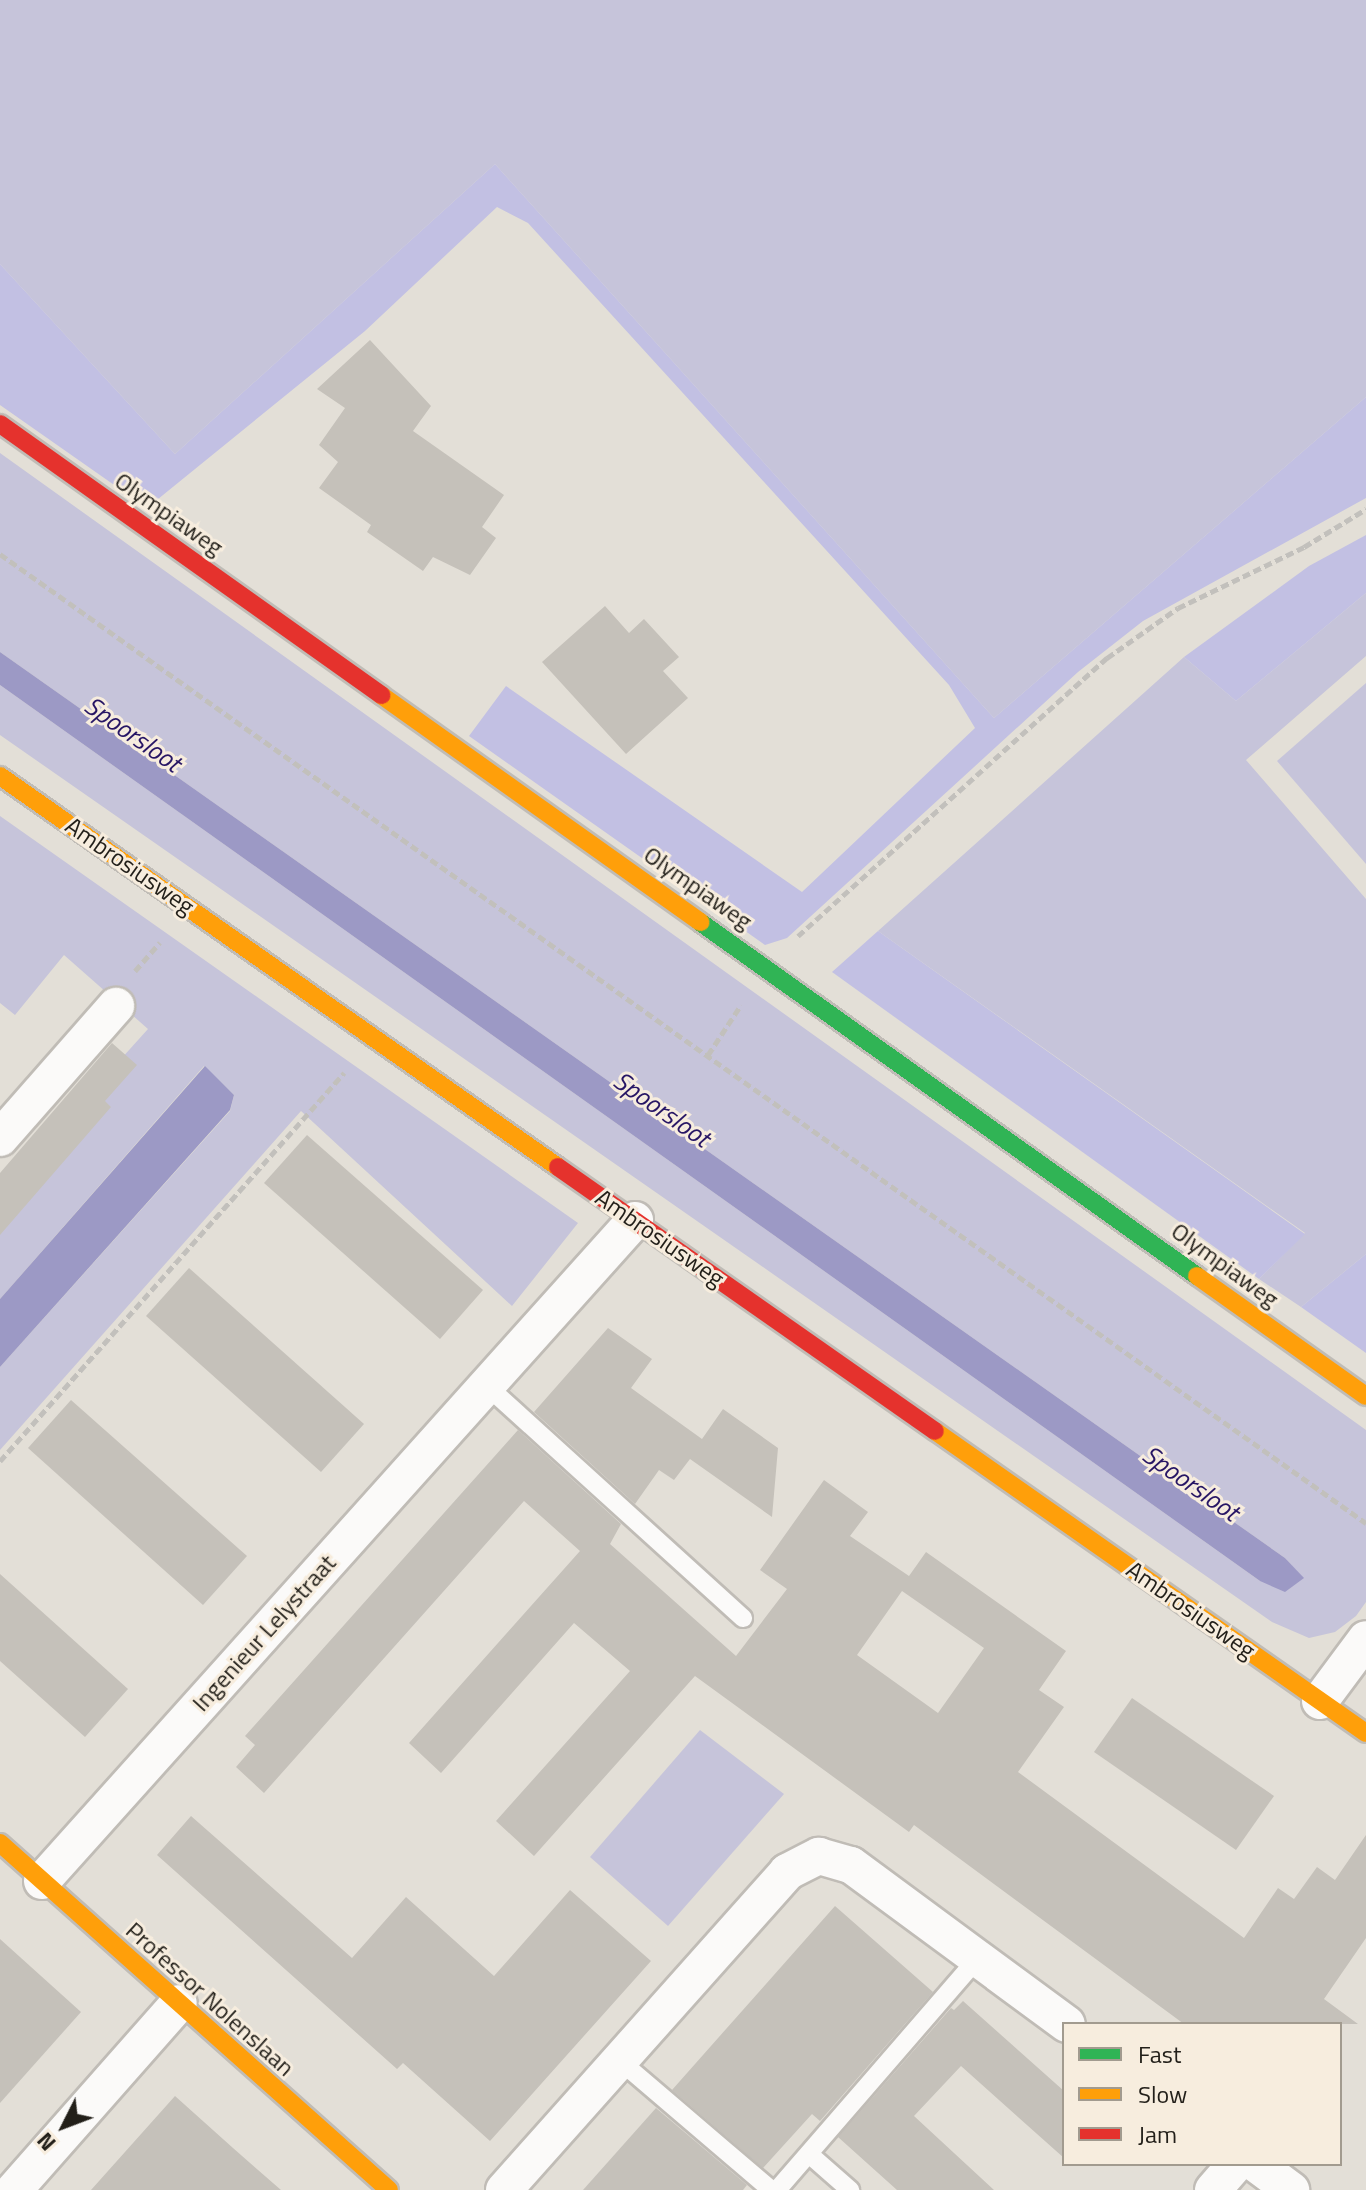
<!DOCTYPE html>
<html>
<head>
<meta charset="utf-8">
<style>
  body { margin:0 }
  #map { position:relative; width:1366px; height:2190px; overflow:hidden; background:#e3dfd7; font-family:"Titillium Web",sans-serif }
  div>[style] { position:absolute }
  .green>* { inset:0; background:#c6c4da }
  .forest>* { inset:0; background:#c2c0e3 }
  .water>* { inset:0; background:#9c99c5 }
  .building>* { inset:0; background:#c5c1ba }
  .path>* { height:5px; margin-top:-2.5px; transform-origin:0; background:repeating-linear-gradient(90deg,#c2c0bc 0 8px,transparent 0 12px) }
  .roads { filter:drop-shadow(2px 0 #c0bcb6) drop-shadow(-2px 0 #c0bcb6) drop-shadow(0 2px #c0bcb6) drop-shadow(0 -2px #c0bcb6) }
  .lane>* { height:18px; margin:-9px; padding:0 9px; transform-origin:9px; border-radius:9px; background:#fbfaf9 }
  .street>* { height:36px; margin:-18px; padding:0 18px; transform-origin:18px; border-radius:18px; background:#fbfaf9 }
  .fast>* { height:18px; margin:-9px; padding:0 9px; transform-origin:9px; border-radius:9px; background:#30b455 }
  .slow>* { height:18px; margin:-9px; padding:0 9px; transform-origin:9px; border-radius:9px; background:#ff9f0a }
  .jam>* { height:18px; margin:-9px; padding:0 9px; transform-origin:9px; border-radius:9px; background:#e5322d }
  span { translate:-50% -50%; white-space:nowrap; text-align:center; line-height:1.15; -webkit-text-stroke:6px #f7edde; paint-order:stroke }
  .street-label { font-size:24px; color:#221f19 }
  .water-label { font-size:26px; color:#271665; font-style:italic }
  .legend { position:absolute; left:1062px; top:2022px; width:280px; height:144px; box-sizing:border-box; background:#f7edde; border:2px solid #a29b8f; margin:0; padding:10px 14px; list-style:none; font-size:24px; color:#221f19 }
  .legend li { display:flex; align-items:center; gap:16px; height:40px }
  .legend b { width:40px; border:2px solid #a29b8f }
  .north { position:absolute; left:24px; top:2086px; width:80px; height:80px; -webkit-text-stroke:6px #f7edde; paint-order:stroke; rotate:228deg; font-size:22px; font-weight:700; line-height:32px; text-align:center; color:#221f19 }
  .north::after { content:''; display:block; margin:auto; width:28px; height:36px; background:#221f19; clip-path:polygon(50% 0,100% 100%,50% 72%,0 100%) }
</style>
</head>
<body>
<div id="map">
  <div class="green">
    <i style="clip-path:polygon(0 0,1366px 0,1366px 397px,994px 718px,495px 164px,175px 454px,0 264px)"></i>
    <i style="clip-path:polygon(0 453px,1366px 1430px,1366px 1602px,1356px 1616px,1335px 1632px,1309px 1638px,1272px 1622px,0 735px,0 685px,1260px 1581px,1303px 1578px,1285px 1558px,0 652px)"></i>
    <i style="clip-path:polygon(1366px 593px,1366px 656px,1246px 760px,1366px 899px,1366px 1254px,1301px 1307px,1259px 1279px,1305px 1233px,878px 931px,1184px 657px,1236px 701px)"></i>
    <i style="clip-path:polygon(1366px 683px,1366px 864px,1277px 761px)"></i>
    <i style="clip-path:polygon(0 816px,578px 1223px,512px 1306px,301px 1111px,0 1450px,0 1367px,230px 1111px,234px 1095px,204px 1066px,0 1299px,0 1193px,148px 1029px,64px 955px,15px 1015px,0 1003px)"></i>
    <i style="clip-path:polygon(700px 1730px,784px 1794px,668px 1926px,590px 1857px)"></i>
  </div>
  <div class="forest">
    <i style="clip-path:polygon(495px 164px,994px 718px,1366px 397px,1366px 498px,1143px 621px,1078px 672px,787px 938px,765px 945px,469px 736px,506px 686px,802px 892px,975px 728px,949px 685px,528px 223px,497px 207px,365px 331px,147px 508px,0 405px,0 264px,175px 454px)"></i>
    <i style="clip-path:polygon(1366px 535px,1366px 593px,1236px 701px,1184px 657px,1309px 566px)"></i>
    <i style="clip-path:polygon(878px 931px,1305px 1234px,1259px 1279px,832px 972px)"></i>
    <i style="clip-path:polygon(1366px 1254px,1366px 1353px,1301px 1307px)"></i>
  </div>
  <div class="water">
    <i style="clip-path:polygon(0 652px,1285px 1558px,1304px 1578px,1285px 1592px,1260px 1581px,0 685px)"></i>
    <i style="clip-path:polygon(205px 1066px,234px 1095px,230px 1110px,0 1367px,0 1299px)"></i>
  </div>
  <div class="building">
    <i style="clip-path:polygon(370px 340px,431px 406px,413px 431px,504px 495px,482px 527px,496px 538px,470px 575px,433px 557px,423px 571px,367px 532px,371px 525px,319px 488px,338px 462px,319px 445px,345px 408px,317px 389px)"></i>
    <i style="clip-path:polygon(605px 606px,629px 633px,644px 619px,679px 657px,663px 671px,688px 698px,626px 754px,542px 662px)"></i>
    <i style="clip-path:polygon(112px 1043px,137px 1065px,105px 1101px,111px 1107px,0 1235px,0 1173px)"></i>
    <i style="clip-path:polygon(307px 1135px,483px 1290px,440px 1339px,264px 1183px)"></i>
    <i style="clip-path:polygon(189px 1268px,364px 1424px,321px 1472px,146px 1316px)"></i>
    <i style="clip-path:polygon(608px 1328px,652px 1359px,631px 1388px,702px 1439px,723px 1409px,778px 1448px,772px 1517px,690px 1459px,674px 1480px,659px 1470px,635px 1504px,534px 1412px)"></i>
    <i style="clip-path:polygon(71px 1400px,247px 1556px,203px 1605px,28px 1448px)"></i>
    <i style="clip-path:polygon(evenodd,518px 1430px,621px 1524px,610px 1544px,736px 1656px,787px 1589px,760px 1570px,824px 1480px,868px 1512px,850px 1536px,909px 1576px,926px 1552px,1066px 1651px,1039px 1690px,1064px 1707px,1018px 1772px,1244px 1938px,1278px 1888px,1294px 1899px,1317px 1867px,1335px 1880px,1366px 1835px,1366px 1938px,1324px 1999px,1358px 2024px,1184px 2024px,914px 1825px,909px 1832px,695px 1676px,534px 1856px,496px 1821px,630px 1671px,574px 1623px,441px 1773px,409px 1743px,580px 1551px,524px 1501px,264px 1793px,236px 1767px,255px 1745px,245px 1736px,518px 1430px,902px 1591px,984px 1648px,938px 1713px,857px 1655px,902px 1591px)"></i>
    <i style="clip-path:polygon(0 1574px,128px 1689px,85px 1737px,0 1661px)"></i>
    <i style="clip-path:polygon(1132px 1698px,1274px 1796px,1236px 1850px,1094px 1752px)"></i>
    <i style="clip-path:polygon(191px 1816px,352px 1958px,406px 1897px,494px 1976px,570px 1890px,651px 1961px,490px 2141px,403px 2063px,397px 2069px,157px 1855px)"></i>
    <i style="clip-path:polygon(835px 1906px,933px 1992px,820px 2121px,812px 2114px,763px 2168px,672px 2090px)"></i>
    <i style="clip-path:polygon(0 1939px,81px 2012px,0 2103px)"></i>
    <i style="clip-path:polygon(963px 2001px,1064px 2091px,1064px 2158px,961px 2066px,914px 2116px,994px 2190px,897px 2190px,838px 2137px,951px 2008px,954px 2010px)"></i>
    <i style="clip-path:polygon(175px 2096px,233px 2148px,281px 2190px,91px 2190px)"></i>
    <i style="clip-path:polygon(656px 2108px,747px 2185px,743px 2190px,583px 2190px)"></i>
  </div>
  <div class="path">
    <i style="left:0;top:554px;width:1675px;rotate:35.35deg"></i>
    <i style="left:798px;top:936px;width:416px;rotate:-42deg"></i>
    <i style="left:1107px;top:658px;width:87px;rotate:-35.2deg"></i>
    <i style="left:1178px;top:608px;width:140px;rotate:-25.8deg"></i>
    <i style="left:1304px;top:547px;width:73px;rotate:-31.5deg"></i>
    <i style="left:135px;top:971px;width:38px;rotate:-49deg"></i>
    <i style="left:708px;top:1055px;width:60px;rotate:-56.6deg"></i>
    <i style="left:0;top:1461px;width:519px;rotate:-48.44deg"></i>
  </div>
  <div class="roads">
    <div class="lane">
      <i style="left:486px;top:1385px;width:347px;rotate:42.2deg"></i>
      <i style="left:619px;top:2060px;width:200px;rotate:40.5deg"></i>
      <i style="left:809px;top:2154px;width:55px;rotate:41.3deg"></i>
      <i style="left:777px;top:2190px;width:307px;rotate:-49.1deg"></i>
    </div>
    <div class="street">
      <i style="left:0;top:1138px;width:176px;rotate:-48.7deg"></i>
      <i style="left:1320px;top:1701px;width:77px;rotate:-53.4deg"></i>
      <i style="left:42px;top:1881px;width:888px;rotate:-48.1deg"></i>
      <i style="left:1256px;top:2164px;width:44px;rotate:36.6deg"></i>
      <i style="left:14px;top:2190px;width:249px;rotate:-48.6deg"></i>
      <i style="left:504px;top:2190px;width:426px;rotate:-48.3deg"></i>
      <i style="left:787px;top:1872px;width:36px;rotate:-27deg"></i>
      <i style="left:819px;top:1856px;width:33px;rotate:16deg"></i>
      <i style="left:851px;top:1865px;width:268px;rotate:36.4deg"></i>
      <i style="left:1213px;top:2190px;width:35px;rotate:-49deg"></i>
    </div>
    <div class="fast">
      <i style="left:700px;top:922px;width:610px;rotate:35.46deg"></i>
    </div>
    <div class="slow">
      <i style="left:381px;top:695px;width:392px;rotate:35.4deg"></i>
      <i style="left:0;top:776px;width:681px;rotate:35.02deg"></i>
      <i style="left:1197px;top:1276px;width:207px;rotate:35.4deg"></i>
      <i style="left:935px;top:1431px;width:526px;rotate:35.02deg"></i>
      <i style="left:0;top:1843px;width:521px;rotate:41.73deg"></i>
    </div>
    <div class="jam">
      <i style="left:0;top:424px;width:468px;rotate:35.4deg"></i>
      <i style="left:558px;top:1167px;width:460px;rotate:35deg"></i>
    </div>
  </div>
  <div class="street-label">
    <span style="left:169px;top:514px;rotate:35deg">Olympiaweg</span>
    <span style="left:130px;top:866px;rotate:35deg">Ambrosiusweg</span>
    <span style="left:698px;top:888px;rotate:35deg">Olympiaweg</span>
    <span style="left:660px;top:1238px;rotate:35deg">Ambrosiusweg</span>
    <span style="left:1225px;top:1265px;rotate:36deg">Olympiaweg</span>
    <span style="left:1191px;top:1610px;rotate:35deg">Ambrosiusweg</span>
    <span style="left:264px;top:1633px;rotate:-48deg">Ingenieur Lelystraat</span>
    <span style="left:210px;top:1999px;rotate:42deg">Professor Nolenslaan</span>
  </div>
  <div class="water-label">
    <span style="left:133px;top:734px;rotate:35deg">Spoorsloot</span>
    <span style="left:662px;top:1109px;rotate:35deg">Spoorsloot</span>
    <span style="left:1191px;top:1483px;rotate:35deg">Spoorsloot</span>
  </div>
  <ul class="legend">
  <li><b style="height:10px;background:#30b455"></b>Fast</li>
  <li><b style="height:10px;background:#ff9f0a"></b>Slow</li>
  <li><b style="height:10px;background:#e5322d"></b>Jam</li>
  </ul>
  <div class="north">N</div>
</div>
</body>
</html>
